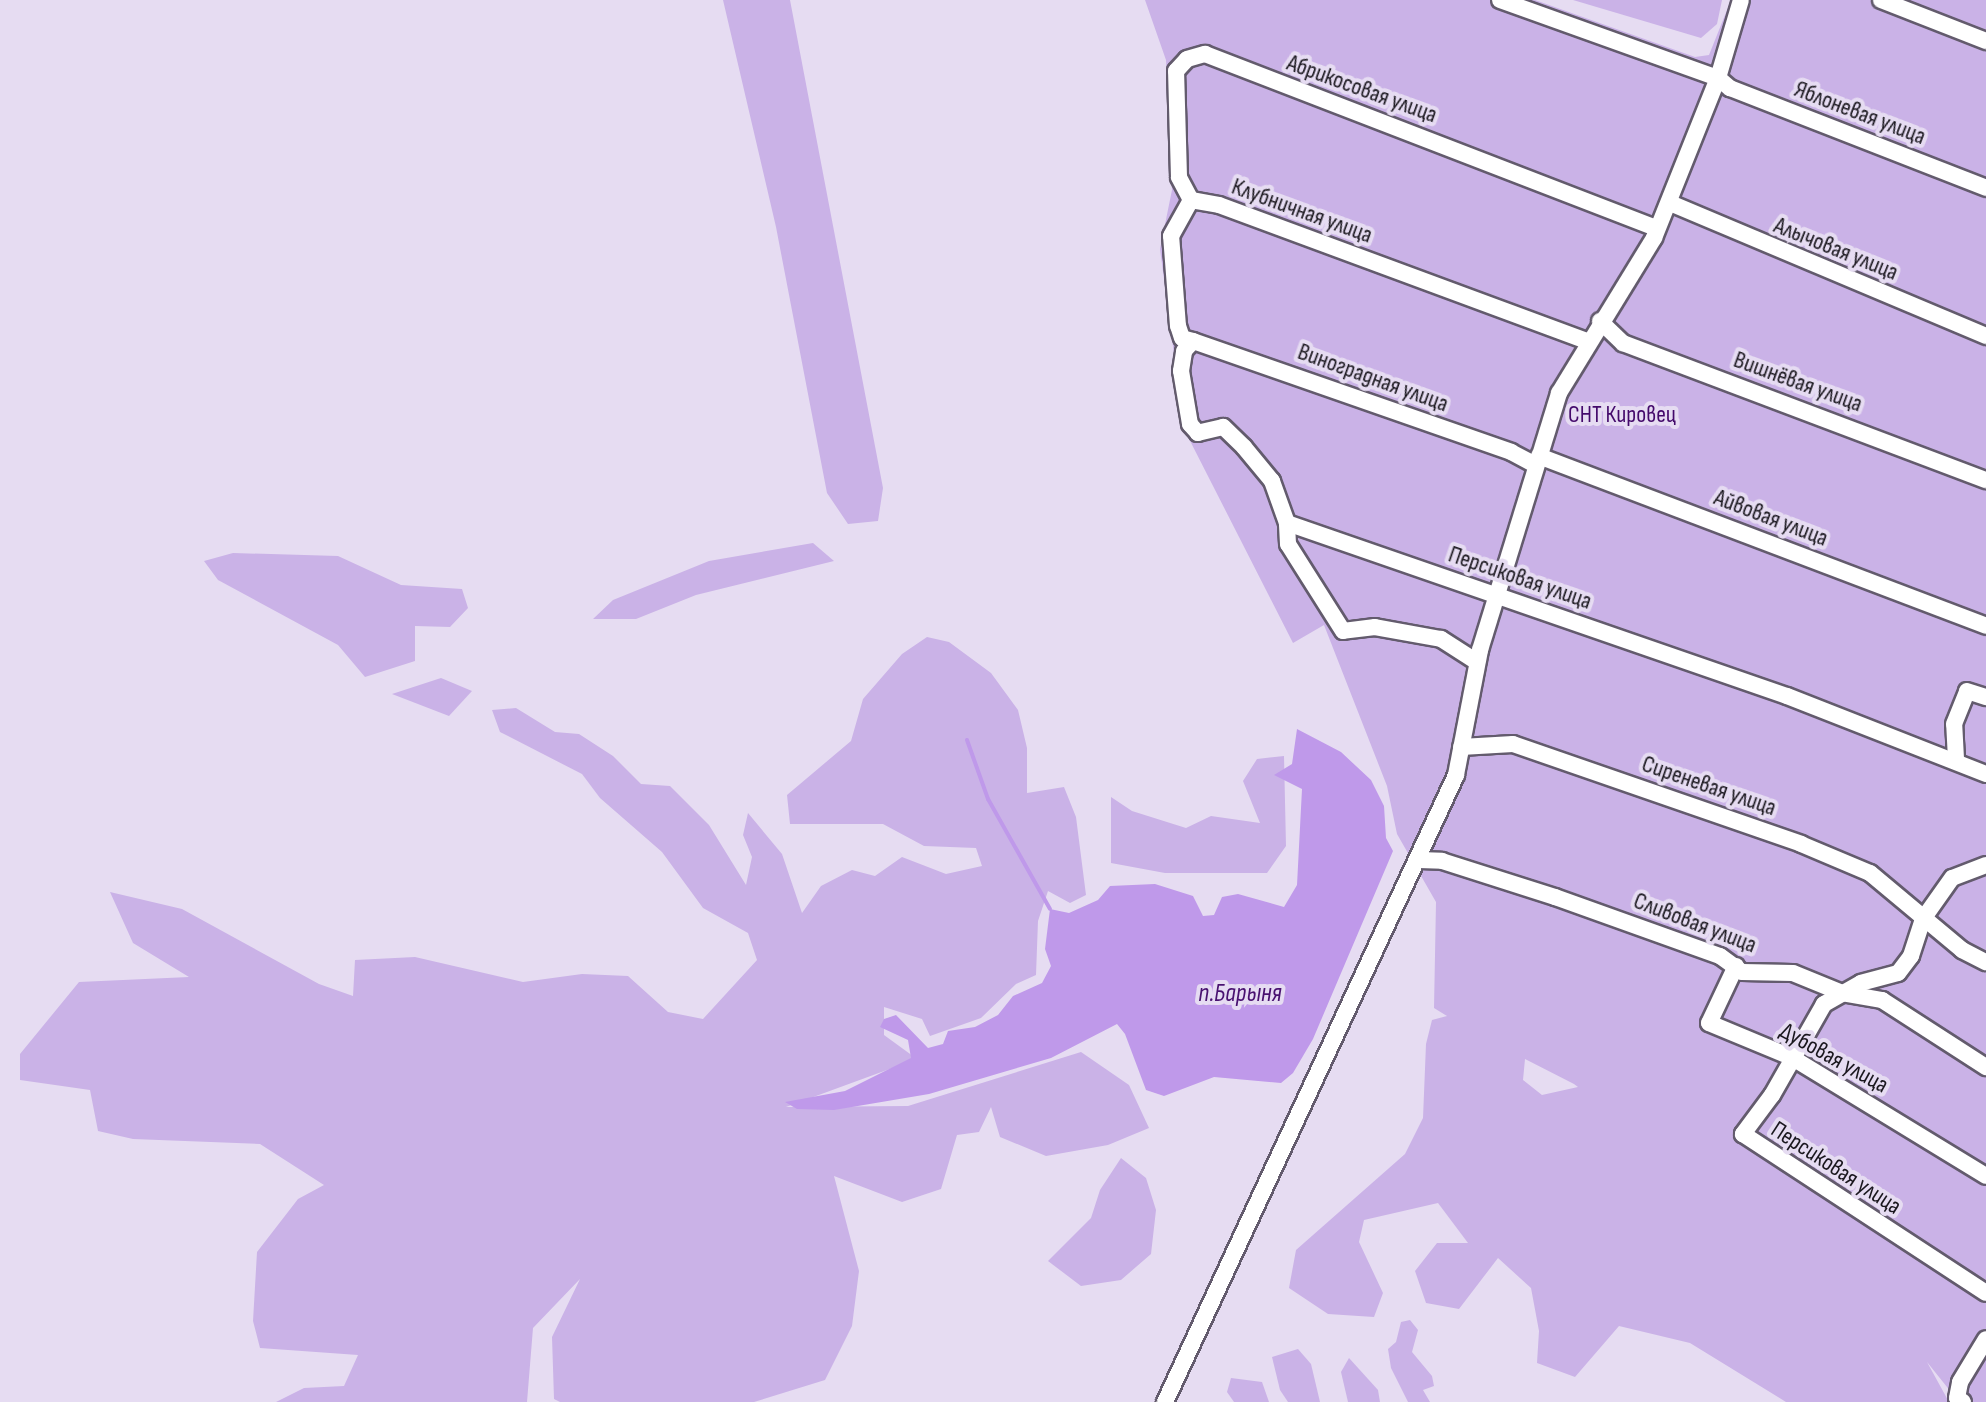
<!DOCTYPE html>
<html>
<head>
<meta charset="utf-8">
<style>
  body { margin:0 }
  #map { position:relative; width:1986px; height:1402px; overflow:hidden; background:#e6dcf2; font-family:"Sofia Sans Condensed",sans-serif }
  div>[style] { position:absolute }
  .green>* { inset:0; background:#cab2e7 }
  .water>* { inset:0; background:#bf99ea }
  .stream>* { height:4px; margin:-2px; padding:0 2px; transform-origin:2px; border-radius:2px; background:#bf99ea }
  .roads { filter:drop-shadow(2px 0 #635b6d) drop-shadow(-2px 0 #635b6d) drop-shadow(0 2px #635b6d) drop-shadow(0 -2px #635b6d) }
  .minor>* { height:16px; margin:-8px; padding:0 8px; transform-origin:8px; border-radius:8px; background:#fff }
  span { translate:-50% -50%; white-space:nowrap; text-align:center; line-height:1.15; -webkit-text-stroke:8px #e6dcf2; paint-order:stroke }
  .street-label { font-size:24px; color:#1a171e }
  .park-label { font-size:24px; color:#440a6b }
  .water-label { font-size:26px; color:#491170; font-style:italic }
</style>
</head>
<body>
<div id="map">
  <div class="green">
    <i style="clip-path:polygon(723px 0,790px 0,883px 488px,878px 521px,848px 524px,827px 493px,776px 227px)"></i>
    <i style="clip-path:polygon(evenodd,1145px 0,1535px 0,1695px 57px,1709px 55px,1731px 0,1986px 0,1986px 1402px,1959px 1402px,1927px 1362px,1949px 1402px,1786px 1402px,1690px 1343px,1619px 1326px,1575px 1377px,1537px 1363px,1539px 1331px,1531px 1288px,1498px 1258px,1459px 1309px,1426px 1303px,1415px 1271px,1437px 1243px,1468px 1243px,1438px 1203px,1364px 1220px,1359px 1242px,1383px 1293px,1374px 1317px,1328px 1314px,1289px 1288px,1296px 1250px,1405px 1154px,1423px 1118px,1426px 1044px,1432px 1020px,1447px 1016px,1434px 1008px,1436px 902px,1397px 834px,1387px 786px,1324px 625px,1293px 643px,1184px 429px,1160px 249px,1172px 190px,1166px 60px,1145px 0,1525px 1059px,1574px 1084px,1578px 1087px,1542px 1095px,1523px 1080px,1525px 1059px)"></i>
    <i style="clip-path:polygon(1573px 0,1722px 0,1717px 24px,1701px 38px)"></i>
    <i style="clip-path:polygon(813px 543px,834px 561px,696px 595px,636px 619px,593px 619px,613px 600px,709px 561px)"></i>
    <i style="clip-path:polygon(233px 553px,338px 556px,401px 585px,462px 589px,468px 608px,450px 627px,415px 626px,415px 661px,365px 677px,338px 645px,218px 580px,204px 561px)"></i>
    <i style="clip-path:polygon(927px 637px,949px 642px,991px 673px,1018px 710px,1027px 748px,1027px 793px,1064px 787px,1076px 817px,1086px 895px,1070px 903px,1048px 891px,1038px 921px,1036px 975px,1016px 984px,981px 1018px,930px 1036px,922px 1019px,884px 1007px,884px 1035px,917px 1059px,786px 1107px,908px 1106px,1081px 1052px,1129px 1085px,1149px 1128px,1108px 1145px,1046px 1156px,1000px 1137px,991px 1107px,979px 1132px,957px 1135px,941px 1189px,902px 1202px,834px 1176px,859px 1271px,852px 1326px,825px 1380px,754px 1402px,560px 1402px,554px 1399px,552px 1337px,580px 1279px,533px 1328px,527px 1402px,276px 1402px,304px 1388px,344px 1386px,358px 1355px,260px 1348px,253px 1321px,257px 1252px,298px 1199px,324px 1185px,260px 1144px,133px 1139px,98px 1131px,90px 1090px,20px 1080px,20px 1054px,79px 982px,189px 977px,133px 943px,110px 892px,182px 909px,319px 984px,353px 996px,355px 960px,415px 957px,523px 982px,582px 974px,628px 976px,668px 1012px,703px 1019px,757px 960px,748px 933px,703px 908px,662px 852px,600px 798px,582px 774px,500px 732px,492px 710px,516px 708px,555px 732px,579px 734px,613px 756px,641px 784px,670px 786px,709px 825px,746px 885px,752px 857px,743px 835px,748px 813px,782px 854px,802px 913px,821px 886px,852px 870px,875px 876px,902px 857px,946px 874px,982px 866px,976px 848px,924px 846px,883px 824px,790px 824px,787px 795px,851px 741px,863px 699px,902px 654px)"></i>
    <i style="clip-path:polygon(441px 678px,472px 691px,449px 716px,392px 694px)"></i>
    <i style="clip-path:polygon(1284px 756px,1286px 846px,1267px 873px,1165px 873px,1111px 863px,1111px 797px,1132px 811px,1186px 828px,1211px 816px,1260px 823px,1243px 781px,1257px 759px)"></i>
    <i style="clip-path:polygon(1121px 1158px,1146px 1178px,1156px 1210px,1151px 1254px,1121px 1280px,1081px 1286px,1048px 1261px,1091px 1218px,1100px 1190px)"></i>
    <i style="clip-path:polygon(1410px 1320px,1418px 1330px,1412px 1352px,1432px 1376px,1434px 1386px,1423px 1390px,1430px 1402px,1408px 1402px,1391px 1368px,1388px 1349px,1396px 1342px,1401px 1322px)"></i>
    <i style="clip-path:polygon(1298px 1349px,1311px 1364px,1320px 1402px,1288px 1402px,1280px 1390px,1272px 1357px)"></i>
    <i style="clip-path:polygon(1349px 1358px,1378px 1390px,1380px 1402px,1348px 1402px,1341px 1372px)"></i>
    <i style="clip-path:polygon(1231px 1378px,1262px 1382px,1269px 1402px,1234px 1402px,1227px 1392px)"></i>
  </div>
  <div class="water">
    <i style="clip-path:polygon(1297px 729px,1341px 752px,1371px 780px,1384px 806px,1386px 838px,1393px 851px,1313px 1039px,1293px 1073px,1281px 1083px,1214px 1077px,1164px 1096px,1146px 1090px,1125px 1034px,1117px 1024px,1051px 1058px,929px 1094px,834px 1110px,797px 1109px,785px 1102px,845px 1091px,911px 1058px,908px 1040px,880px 1027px,884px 1019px,896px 1015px,928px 1048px,943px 1044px,948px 1031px,975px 1027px,998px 1015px,1013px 996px,1042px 983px,1051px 966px,1045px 949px,1050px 909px,1069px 913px,1098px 900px,1110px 886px,1155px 884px,1193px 896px,1203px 916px,1214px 915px,1222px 897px,1238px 894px,1284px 907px,1297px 885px,1302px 789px,1274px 775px,1292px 764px)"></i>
  </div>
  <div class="stream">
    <i style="left:967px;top:740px;width:63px;rotate:70.4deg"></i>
    <i style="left:988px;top:799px;width:126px;rotate:60.6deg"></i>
  </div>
  <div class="roads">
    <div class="minor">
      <i style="left:1500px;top:0;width:232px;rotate:19.7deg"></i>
      <i style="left:1718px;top:78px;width:16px;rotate:40deg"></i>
      <i style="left:1730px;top:88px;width:275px;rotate:21.3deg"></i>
      <i style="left:1881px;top:0;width:113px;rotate:21.3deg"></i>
      <i style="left:1191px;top:200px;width:26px;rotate:-118deg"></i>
      <i style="left:1179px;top:177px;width:106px;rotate:-91.6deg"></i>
      <i style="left:1176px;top:71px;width:16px;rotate:-47deg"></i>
      <i style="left:1187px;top:59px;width:19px;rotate:-16deg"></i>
      <i style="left:1205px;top:54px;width:484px;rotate:21.1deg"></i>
      <i style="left:1670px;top:203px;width:343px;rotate:22.8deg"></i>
      <i style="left:1600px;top:321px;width:32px;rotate:44deg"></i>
      <i style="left:1623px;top:343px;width:388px;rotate:20.7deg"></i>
      <i style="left:1193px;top:341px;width:337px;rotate:19.2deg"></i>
      <i style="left:1511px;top:452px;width:27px;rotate:28deg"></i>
      <i style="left:1539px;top:456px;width:478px;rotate:20.8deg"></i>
      <i style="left:1287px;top:523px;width:45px;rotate:-109.7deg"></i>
      <i style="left:1272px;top:481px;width:44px;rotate:-129.5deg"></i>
      <i style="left:1244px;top:447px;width:29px;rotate:-136deg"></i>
      <i style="left:1223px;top:427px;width:26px;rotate:167deg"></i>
      <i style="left:1198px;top:433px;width:12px;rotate:-132deg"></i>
      <i style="left:1190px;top:424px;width:54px;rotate:-99.6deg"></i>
      <i style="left:1181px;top:371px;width:20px;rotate:-81deg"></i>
      <i style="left:1184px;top:351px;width:13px;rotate:-48deg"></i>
      <i style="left:1193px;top:341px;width:11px;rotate:-165deg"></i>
      <i style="left:1182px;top:338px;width:13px;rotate:-108deg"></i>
      <i style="left:1178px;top:326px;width:90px;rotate:-94.4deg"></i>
      <i style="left:1171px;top:236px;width:41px;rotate:-60.9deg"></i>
      <i style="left:1191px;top:200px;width:28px;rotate:10deg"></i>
      <i style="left:1219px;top:205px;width:395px;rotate:20.3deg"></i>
      <i style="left:1477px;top:662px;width:43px;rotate:-147.4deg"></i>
      <i style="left:1441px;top:639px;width:67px;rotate:-169.7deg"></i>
      <i style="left:1375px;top:627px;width:32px;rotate:173deg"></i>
      <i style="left:1343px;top:631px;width:103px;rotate:-122.3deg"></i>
      <i style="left:1288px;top:544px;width:21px;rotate:-93deg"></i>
      <i style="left:1287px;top:523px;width:529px;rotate:19.09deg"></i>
      <i style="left:1787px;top:696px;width:214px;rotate:21.4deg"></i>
      <i style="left:1461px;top:747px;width:52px;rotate:-3.3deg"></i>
      <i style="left:1513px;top:744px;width:305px;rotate:19.1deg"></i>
      <i style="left:1801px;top:844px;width:75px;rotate:22.8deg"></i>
      <i style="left:1870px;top:873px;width:120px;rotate:39.9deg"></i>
      <i style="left:1962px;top:950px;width:27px;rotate:27deg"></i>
      <i style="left:1956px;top:759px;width:35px;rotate:-93deg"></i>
      <i style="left:1954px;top:724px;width:35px;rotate:-68deg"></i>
      <i style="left:1967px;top:691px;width:20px;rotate:18deg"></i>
      <i style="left:1419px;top:860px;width:23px;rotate:2deg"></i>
      <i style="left:1442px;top:861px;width:119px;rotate:17.7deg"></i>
      <i style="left:1555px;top:897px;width:175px;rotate:19.7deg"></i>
      <i style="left:1720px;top:956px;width:27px;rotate:36deg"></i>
      <i style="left:1742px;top:972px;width:51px;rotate:1.1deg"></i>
      <i style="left:1793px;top:973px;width:53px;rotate:22.2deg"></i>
      <i style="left:1842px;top:993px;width:41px;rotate:9.9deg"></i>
      <i style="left:1882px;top:1000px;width:124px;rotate:32.8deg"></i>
      <i style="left:1986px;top:865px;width:36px;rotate:159deg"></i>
      <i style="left:1952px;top:878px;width:50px;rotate:125.3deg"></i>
      <i style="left:1923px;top:919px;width:39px;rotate:108deg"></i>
      <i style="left:1911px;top:956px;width:21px;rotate:127deg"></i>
      <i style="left:1898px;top:973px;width:38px;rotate:165deg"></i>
      <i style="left:1861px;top:983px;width:43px;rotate:150.4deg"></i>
      <i style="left:1824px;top:1004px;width:105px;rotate:119.7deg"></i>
      <i style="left:1772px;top:1095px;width:49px;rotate:126.6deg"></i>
      <i style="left:1743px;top:1134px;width:290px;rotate:33.2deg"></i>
      <i style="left:1736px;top:966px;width:63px;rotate:115.3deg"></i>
      <i style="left:1709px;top:1023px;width:89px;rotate:22.5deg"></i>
      <i style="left:1791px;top:1057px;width:228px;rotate:31.4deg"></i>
      <i style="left:1165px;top:1402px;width:691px;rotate:-65.1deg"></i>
      <i style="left:1456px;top:775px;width:127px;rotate:-79.1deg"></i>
      <i style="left:1480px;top:650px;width:269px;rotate:-72.9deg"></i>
      <i style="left:1559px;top:393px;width:182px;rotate:-58.5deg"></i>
      <i style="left:1654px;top:238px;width:172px;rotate:-68.2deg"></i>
      <i style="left:1718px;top:78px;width:81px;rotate:-73.6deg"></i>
      <i style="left:1963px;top:1402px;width:7px;rotate:-146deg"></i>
      <i style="left:1957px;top:1398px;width:16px;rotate:-79deg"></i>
      <i style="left:1960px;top:1382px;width:50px;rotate:-58.8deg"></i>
    </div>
  </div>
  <div class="street-label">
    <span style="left:1362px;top:89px;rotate:20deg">Абрикосовая улица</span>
    <span style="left:1860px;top:113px;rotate:21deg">Яблоневая улица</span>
    <span style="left:1302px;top:211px;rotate:20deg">Клубничная улица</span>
    <span style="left:1836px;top:249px;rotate:22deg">Алычовая улица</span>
    <span style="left:1373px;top:378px;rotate:20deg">Виноградная улица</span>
    <span style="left:1798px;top:382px;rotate:20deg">Вишнёвая улица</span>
    <span style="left:1771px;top:518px;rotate:21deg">Айвовая улица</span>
    <span style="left:1520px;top:578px;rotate:19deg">Персиковая улица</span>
    <span style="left:1709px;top:786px;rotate:19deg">Сиреневая улица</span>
    <span style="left:1695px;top:923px;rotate:21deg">Сливовая улица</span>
    <span style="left:1834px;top:1058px;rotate:29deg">Дубовая улица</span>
    <span style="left:1836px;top:1168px;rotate:33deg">Персиковая улица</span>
  </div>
  <div class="park-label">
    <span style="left:1622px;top:415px">СНТ Кировец</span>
  </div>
  <div class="water-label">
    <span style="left:1240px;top:994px">п.Барыня</span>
  </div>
</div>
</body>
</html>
